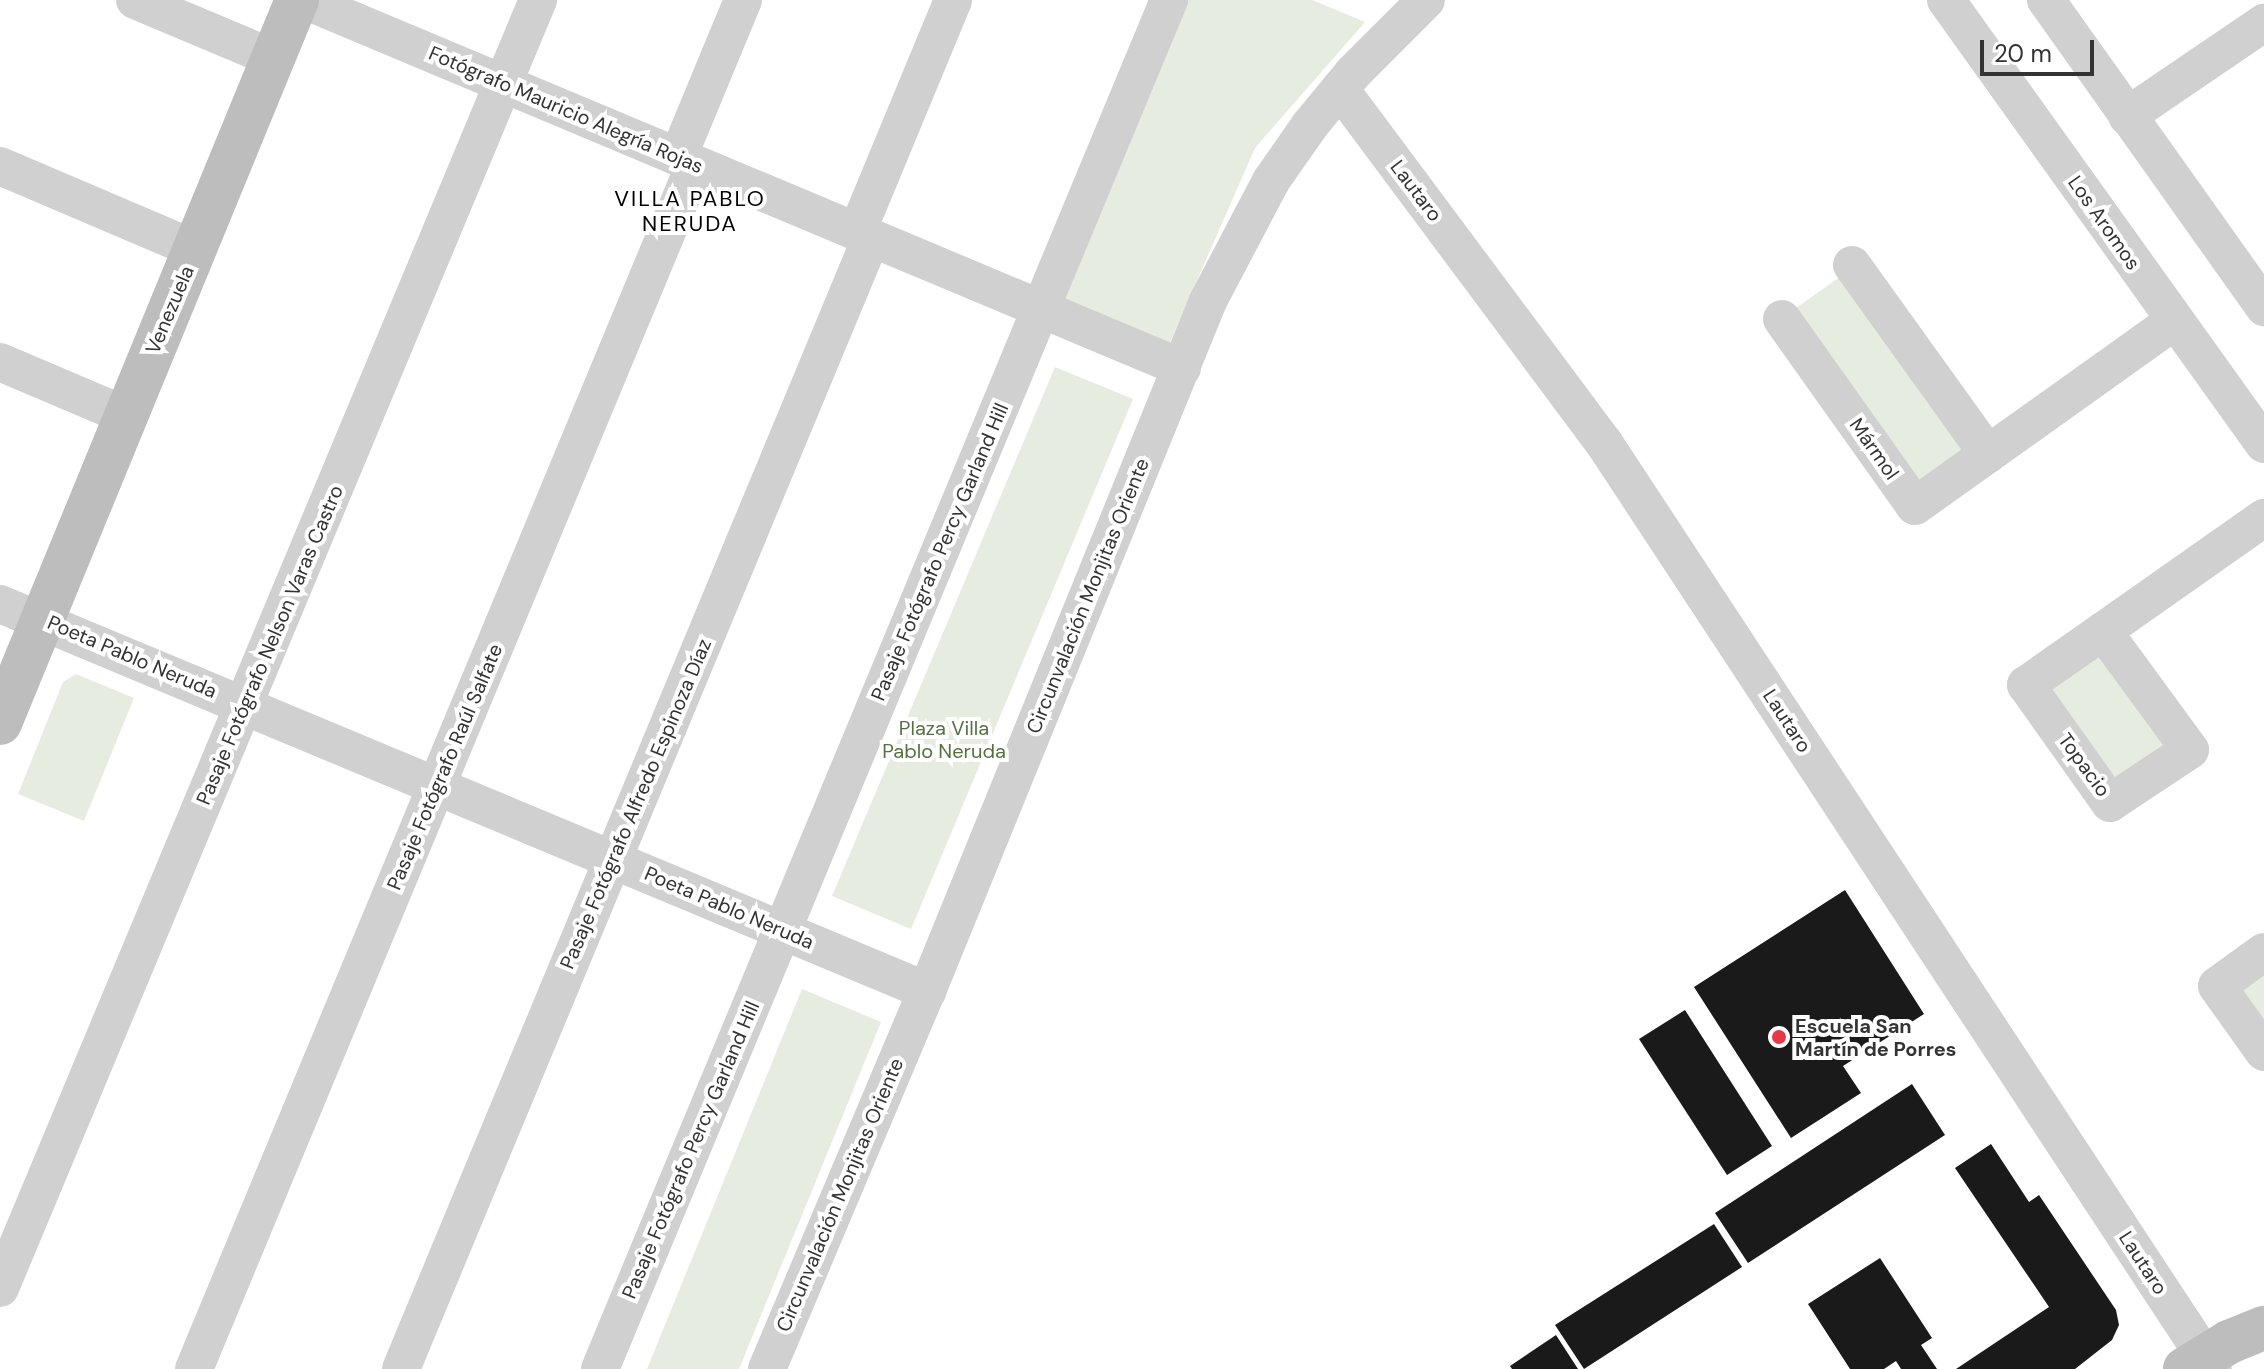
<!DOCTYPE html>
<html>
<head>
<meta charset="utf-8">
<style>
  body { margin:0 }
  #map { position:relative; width:2264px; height:1369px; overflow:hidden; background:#fff; font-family:"DM Sans",sans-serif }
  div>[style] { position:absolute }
  .green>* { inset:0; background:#e6ecdf }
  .building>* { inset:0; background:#1a1a1a }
  .street>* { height:38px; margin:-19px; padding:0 19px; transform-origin:19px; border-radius:19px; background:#d0d0d0 }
  .secondary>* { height:44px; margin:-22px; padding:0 22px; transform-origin:22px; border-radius:22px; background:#bdbdbd }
  .dots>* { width:22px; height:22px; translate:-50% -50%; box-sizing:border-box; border:4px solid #fff; border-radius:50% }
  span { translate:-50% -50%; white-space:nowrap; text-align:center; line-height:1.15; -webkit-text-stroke:8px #fff; paint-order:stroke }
  .street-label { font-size:20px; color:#333 }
  .park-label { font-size:20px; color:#56703f }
  .poi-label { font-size:20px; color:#333; font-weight:700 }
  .left { translate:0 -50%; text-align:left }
  .neighbourhood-label { font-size:22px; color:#000; letter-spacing:2px }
  .scale { position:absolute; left:1980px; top:40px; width:114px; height:36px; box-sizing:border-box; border:4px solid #333; border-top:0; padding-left:10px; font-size:24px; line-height:28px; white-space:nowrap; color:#333; -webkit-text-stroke:6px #fff; paint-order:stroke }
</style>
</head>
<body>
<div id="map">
  <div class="green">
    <i style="clip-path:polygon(1184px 0,1312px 0,1365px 22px,1255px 148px,1167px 349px,1053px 299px)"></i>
    <i style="clip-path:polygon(1840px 277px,1965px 453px,1918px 486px,1793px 310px)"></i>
    <i style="clip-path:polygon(1055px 367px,1133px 399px,911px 929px,832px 896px)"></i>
    <i style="clip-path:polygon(2107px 651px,2172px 746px,2113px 786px,2048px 691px)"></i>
    <i style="clip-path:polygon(76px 674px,134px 698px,84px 821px,18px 794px,63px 682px)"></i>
    <i style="clip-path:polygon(2264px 972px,2264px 1023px,2240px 988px)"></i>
    <i style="clip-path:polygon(802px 989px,881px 1022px,739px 1369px,647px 1369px)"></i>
  </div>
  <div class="building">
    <i style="clip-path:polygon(1845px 890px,1924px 1014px,1843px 1066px,1861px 1093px,1791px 1138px,1694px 987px)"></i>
    <i style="clip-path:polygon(1685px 1010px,1772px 1146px,1727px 1175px,1639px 1039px)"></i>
    <i style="clip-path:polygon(1912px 1084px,1945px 1135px,1748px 1263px,1715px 1213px)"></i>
    <i style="clip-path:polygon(1991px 1144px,2029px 1202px,2039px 1195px,2116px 1310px,2119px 1325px,2112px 1340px,2075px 1369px,1956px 1369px,2049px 1307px,1955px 1168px)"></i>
    <i style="clip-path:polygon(1714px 1224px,1742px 1267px,1584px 1369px,1555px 1325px)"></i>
    <i style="clip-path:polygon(1880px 1258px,1932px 1338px,1921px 1345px,1937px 1369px,1901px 1369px,1896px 1361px,1884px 1369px,1850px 1369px,1808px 1304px)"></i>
    <i style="clip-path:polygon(1556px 1335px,1578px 1369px,1512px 1369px,1510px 1366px)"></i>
  </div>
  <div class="street">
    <i style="left:135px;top:0;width:150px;rotate:22.8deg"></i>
    <i style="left:304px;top:0;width:952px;rotate:22.74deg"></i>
    <i style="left:1946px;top:0;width:546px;rotate:54.39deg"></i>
    <i style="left:2046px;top:0;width:377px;rotate:54.6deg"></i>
    <i style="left:1340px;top:89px;width:442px;rotate:53.3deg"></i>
    <i style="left:1604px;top:443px;width:1108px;rotate:56.67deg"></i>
    <i style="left:2127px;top:116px;width:166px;rotate:-34.2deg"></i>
    <i style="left:678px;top:157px;width:170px;rotate:-67.5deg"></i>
    <i style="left:0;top:166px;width:214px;rotate:23.1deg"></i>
    <i style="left:857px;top:232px;width:251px;rotate:-67.5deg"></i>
    <i style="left:1852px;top:265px;width:233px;rotate:54.3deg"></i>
    <i style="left:1782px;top:319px;width:229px;rotate:54.6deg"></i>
    <i style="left:1915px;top:506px;width:318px;rotate:-35.5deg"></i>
    <i style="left:0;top:362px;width:136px;rotate:23deg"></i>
    <i style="left:0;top:604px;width:1005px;rotate:22.66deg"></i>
    <i style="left:2103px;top:631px;width:147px;rotate:53.8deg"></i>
    <i style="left:2190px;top:750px;width:96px;rotate:146.5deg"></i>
    <i style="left:2110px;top:803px;width:145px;rotate:-125.4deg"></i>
    <i style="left:2026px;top:685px;width:94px;rotate:-35deg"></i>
    <i style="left:2103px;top:631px;width:197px;rotate:-35.1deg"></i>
    <i style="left:2264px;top:952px;width:58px;rotate:144.1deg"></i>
    <i style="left:2217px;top:986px;width:81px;rotate:54.5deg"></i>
    <i style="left:0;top:1288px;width:1396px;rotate:-67.33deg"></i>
    <i style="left:194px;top:1369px;width:1305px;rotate:-67.42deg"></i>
    <i style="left:401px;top:1369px;width:1225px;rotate:-67.43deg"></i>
    <i style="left:600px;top:1369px;width:1483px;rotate:-67.43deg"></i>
    <i style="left:767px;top:1369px;width:410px;rotate:-67.1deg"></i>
    <i style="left:927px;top:991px;width:745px;rotate:-67.84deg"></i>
    <i style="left:1208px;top:301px;width:136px;rotate:-62.3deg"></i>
    <i style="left:1271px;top:181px;width:68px;rotate:-55.1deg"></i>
    <i style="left:1310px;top:125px;width:67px;rotate:-50.4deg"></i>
    <i style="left:1353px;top:73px;width:103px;rotate:-45deg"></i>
  </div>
  <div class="secondary">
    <i style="left:0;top:723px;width:782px;rotate:-67.67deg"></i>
    <i style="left:2185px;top:1369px;width:52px;rotate:-31.5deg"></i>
    <i style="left:2229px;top:1342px;width:38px;rotate:-22deg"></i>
  </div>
  <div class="dots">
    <i style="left:1779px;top:1037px;background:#e63946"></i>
  </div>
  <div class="street-label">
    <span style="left:566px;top:110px;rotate:23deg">Fotógrafo Mauricio Alegría Rojas</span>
    <span style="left:1416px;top:191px;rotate:53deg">Lautaro</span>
    <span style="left:2104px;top:223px;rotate:55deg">Los Aromos</span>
    <span style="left:170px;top:310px;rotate:-67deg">Venezuela</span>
    <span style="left:1874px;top:449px;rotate:55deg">Mármol</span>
    <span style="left:940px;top:552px;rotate:-67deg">Pasaje Fotógrafo Percy Garland Hill</span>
    <span style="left:1088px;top:596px;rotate:-68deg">Circunvalación Monjitas Oriente</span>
    <span style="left:270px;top:645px;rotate:-67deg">Pasaje Fotógrafo Nelson Varas Castro</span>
    <span style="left:132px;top:657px;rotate:23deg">Poeta Pablo Neruda</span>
    <span style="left:1787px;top:721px;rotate:57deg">Lautaro</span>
    <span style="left:2084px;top:765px;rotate:54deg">Topacio</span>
    <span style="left:445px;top:767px;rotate:-67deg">Pasaje Fotógrafo Raúl Salfate</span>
    <span style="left:636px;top:804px;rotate:-67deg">Pasaje Fotógrafo Alfredo Espinoza Díaz</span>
    <span style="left:729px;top:908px;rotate:23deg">Poeta Pablo Neruda</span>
    <span style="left:691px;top:1150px;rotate:-67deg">Pasaje Fotógrafo Percy Garland Hill</span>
    <span style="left:840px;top:1195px;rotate:-67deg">Circunvalación Monjitas Oriente</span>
    <span style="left:2143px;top:1263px;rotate:57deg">Lautaro</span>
  </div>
  <div class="park-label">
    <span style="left:944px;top:740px">Plaza Villa<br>Pablo Neruda</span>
  </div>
  <div class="poi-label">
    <span class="left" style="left:1795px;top:1038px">Escuela San<br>Martín de Porres</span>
  </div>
  <div class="neighbourhood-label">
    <span style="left:690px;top:211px">VILLA PABLO<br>NERUDA</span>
  </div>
  <div class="scale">20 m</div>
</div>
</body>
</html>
